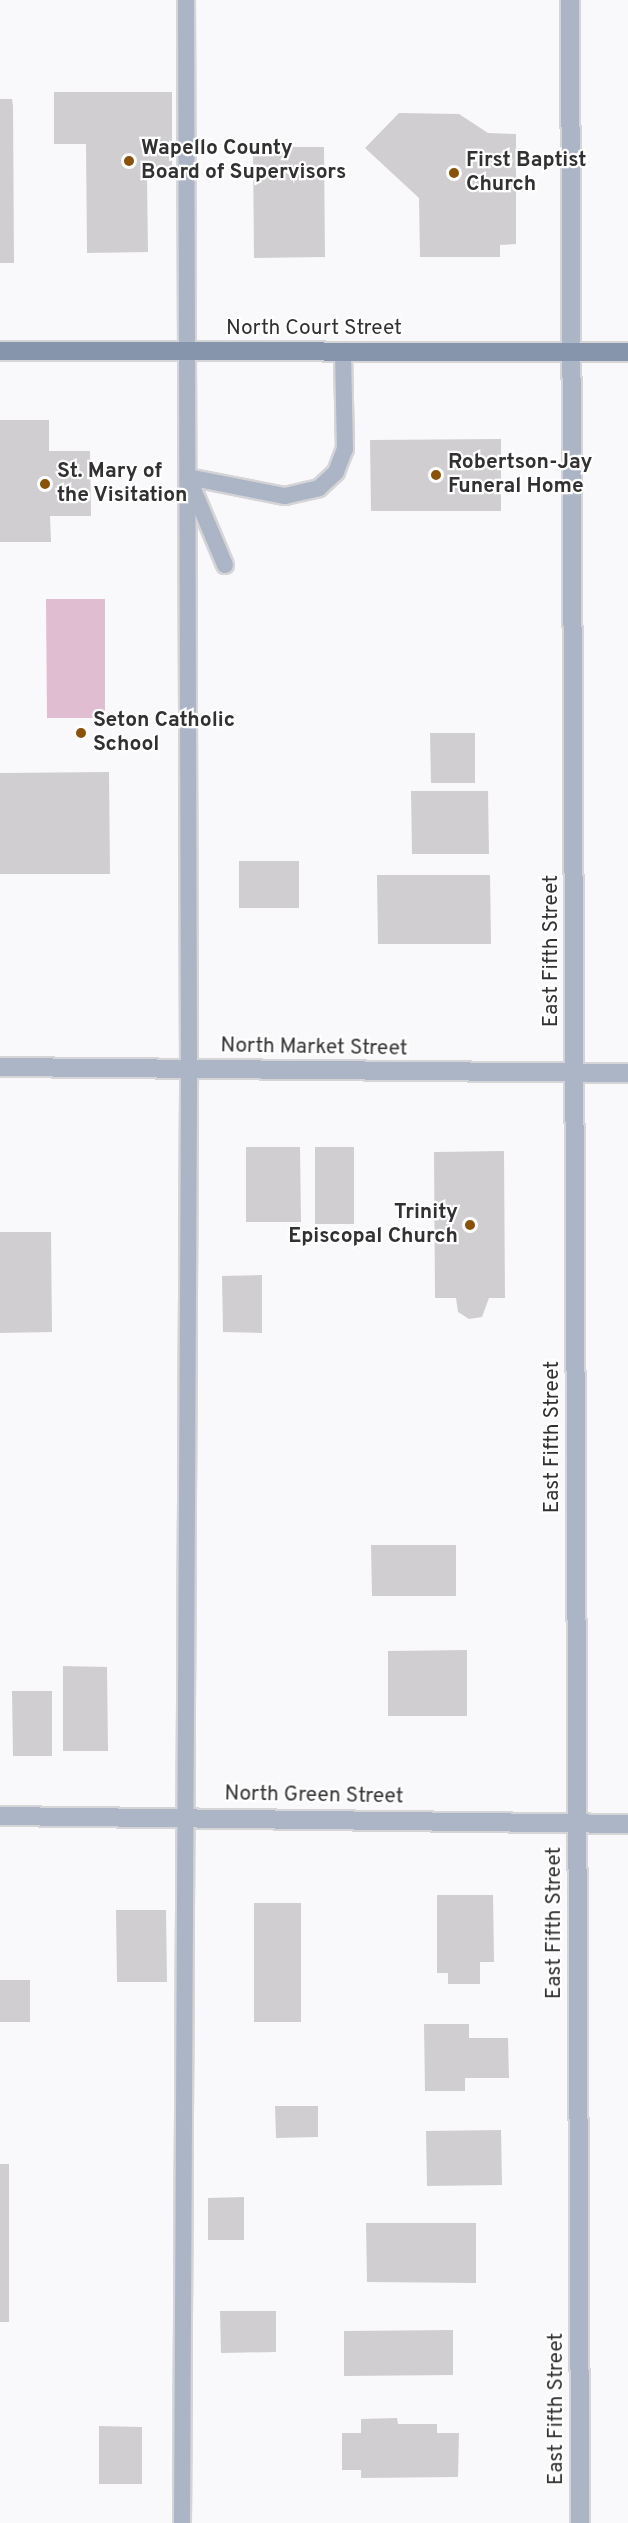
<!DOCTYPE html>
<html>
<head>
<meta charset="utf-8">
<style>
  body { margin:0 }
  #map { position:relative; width:628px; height:2523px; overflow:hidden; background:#f9f9fc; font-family:Overpass,sans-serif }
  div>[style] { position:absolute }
  .green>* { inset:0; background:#e0bdd1 }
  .building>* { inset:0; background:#d0ced0 }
  .roads { filter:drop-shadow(2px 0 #d5d5d8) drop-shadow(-2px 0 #d5d5d8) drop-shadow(0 2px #d5d5d8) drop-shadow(0 -2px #d5d5d8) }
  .lane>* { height:16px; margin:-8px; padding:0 8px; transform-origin:8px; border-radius:8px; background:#acb5c6 }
  .street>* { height:18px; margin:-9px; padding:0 9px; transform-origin:9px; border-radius:9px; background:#acb5c6 }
  .secondary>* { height:18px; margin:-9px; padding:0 9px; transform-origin:9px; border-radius:9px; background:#8694ac }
  .dots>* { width:16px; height:16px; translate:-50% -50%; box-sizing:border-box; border:3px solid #fff; border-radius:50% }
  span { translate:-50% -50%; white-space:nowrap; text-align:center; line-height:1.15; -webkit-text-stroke:4.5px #fff; paint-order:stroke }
  .poi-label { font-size:21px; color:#313132; font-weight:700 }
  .left { translate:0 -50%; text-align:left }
  .right { translate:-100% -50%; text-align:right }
  .street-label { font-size:21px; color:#313132 }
</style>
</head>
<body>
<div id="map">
  <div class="green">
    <i style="clip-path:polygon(46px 599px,105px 599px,105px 718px,47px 718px)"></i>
  </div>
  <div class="building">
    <i style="clip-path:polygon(54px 92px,172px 92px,172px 178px,147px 178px,148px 252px,87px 253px,86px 144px,54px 144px)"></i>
    <i style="clip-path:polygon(0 99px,12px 99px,13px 106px,14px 263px,0 263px)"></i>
    <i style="clip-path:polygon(399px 113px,459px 114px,488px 133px,516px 134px,516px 244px,500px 245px,500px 257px,420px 257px,419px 198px,365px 148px)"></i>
    <i style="clip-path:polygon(253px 147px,324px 147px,325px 257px,254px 258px)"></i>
    <i style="clip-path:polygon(0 420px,49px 420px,49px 451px,90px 451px,91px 516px,50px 516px,51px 542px,0 542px)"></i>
    <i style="clip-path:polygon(501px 439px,501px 511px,371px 511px,370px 440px)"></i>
    <i style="clip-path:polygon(430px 733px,475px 733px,475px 783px,431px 783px)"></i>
    <i style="clip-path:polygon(109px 772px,110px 874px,0 874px,0 773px)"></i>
    <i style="clip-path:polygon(411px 791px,488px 791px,489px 854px,412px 854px)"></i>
    <i style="clip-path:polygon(239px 861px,299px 861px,299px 908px,239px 908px)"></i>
    <i style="clip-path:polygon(377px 875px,490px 875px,491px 944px,378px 944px)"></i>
    <i style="clip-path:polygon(246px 1147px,300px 1147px,301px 1222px,246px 1222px)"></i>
    <i style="clip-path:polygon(315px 1147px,354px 1147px,354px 1224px,315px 1224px)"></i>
    <i style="clip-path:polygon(504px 1151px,505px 1298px,489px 1298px,482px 1317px,469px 1319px,458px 1312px,456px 1298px,435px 1298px,434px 1152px)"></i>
    <i style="clip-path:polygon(0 1232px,51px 1232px,52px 1332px,0 1333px)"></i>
    <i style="clip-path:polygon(262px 1275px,262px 1333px,223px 1332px,222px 1276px)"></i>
    <i style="clip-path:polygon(371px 1545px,456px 1545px,456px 1596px,372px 1596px)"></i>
    <i style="clip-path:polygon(467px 1650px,467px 1716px,388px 1716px,388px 1651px)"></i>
    <i style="clip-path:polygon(63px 1666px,107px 1667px,108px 1751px,63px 1751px)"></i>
    <i style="clip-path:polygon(12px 1691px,52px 1691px,52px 1756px,13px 1756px)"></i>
    <i style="clip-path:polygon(437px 1895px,493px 1895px,494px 1962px,480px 1962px,480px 1984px,448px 1984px,448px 1973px,437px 1973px)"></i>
    <i style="clip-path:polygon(254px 1903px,301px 1903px,301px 2022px,254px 2022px)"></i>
    <i style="clip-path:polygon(116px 1910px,166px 1910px,167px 1982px,117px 1982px)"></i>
    <i style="clip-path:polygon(0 1980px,30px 1980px,30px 2022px,0 2022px)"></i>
    <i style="clip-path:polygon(424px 2024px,469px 2024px,469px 2038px,508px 2038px,509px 2078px,465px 2078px,465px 2091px,425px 2091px)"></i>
    <i style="clip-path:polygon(275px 2106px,318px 2106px,318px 2137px,276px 2138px)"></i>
    <i style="clip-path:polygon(501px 2130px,502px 2185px,427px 2186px,426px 2131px)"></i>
    <i style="clip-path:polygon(0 2164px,9px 2164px,9px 2322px,0 2322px)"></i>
    <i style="clip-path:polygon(244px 2197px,244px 2240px,208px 2240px,208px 2198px)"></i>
    <i style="clip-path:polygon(366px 2223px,476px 2223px,476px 2283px,367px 2282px)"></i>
    <i style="clip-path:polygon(220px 2311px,276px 2311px,276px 2352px,221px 2353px)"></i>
    <i style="clip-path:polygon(453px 2330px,453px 2375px,344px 2376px,344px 2331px)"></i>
    <i style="clip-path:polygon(397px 2418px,398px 2424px,437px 2424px,437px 2433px,459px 2433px,458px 2477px,361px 2478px,361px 2470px,342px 2470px,342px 2433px,361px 2433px,361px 2419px)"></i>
    <i style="clip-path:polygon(99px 2426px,142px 2427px,142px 2484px,99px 2484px)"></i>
  </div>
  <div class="roads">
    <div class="lane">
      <i style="left:225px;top:565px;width:95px;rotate:-112.8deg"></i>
      <i style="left:188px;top:477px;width:99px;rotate:11.1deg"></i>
      <i style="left:285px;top:496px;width:35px;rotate:-13deg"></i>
      <i style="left:319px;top:488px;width:23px;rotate:-43deg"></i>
      <i style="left:336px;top:472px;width:25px;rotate:-69deg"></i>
      <i style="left:345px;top:449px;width:98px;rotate:-91.2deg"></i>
      <i style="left:182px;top:2523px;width:1454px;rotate:-89.72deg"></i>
      <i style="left:189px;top:1069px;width:1069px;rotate:-90.16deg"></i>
    </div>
    <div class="street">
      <i style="left:570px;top:0;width:2523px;rotate:89.77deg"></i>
      <i style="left:0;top:1067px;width:628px;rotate:0.55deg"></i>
      <i style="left:0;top:1816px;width:628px;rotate:0.73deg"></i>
    </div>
    <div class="secondary">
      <i style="left:0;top:351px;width:628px;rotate:0.09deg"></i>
    </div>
  </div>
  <div class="dots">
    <i style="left:129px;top:161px;background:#8a5109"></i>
    <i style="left:454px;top:173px;background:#8a5109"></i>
    <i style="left:436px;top:475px;background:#8a5109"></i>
    <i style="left:45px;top:484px;background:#8a5109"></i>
    <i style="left:81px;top:733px;background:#8a5109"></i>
    <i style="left:470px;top:1225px;background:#8a5109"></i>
  </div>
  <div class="poi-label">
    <span class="left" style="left:141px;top:161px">Wapello County<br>Board of Supervisors</span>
    <span class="left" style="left:466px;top:173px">First Baptist<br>Church</span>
    <span class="left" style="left:448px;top:475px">Robertson-Jay<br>Funeral Home</span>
    <span class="left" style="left:57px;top:484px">St. Mary of<br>the Visitation</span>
    <span class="left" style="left:93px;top:733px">Seton Catholic<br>School</span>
    <span class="right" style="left:458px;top:1225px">Trinity<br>Episcopal Church</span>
  </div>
  <div class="street-label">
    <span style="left:314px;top:329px">North Court Street</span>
    <span style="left:552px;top:951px;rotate:-90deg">East Fifth Street</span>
    <span style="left:314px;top:1048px;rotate:1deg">North Market Street</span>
    <span style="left:553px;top:1437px;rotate:-90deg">East Fifth Street</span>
    <span style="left:314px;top:1796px;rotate:1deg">North Green Street</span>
    <span style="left:555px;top:1923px;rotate:-90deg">East Fifth Street</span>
    <span style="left:557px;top:2409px;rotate:-90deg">East Fifth Street</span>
  </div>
</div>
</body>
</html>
